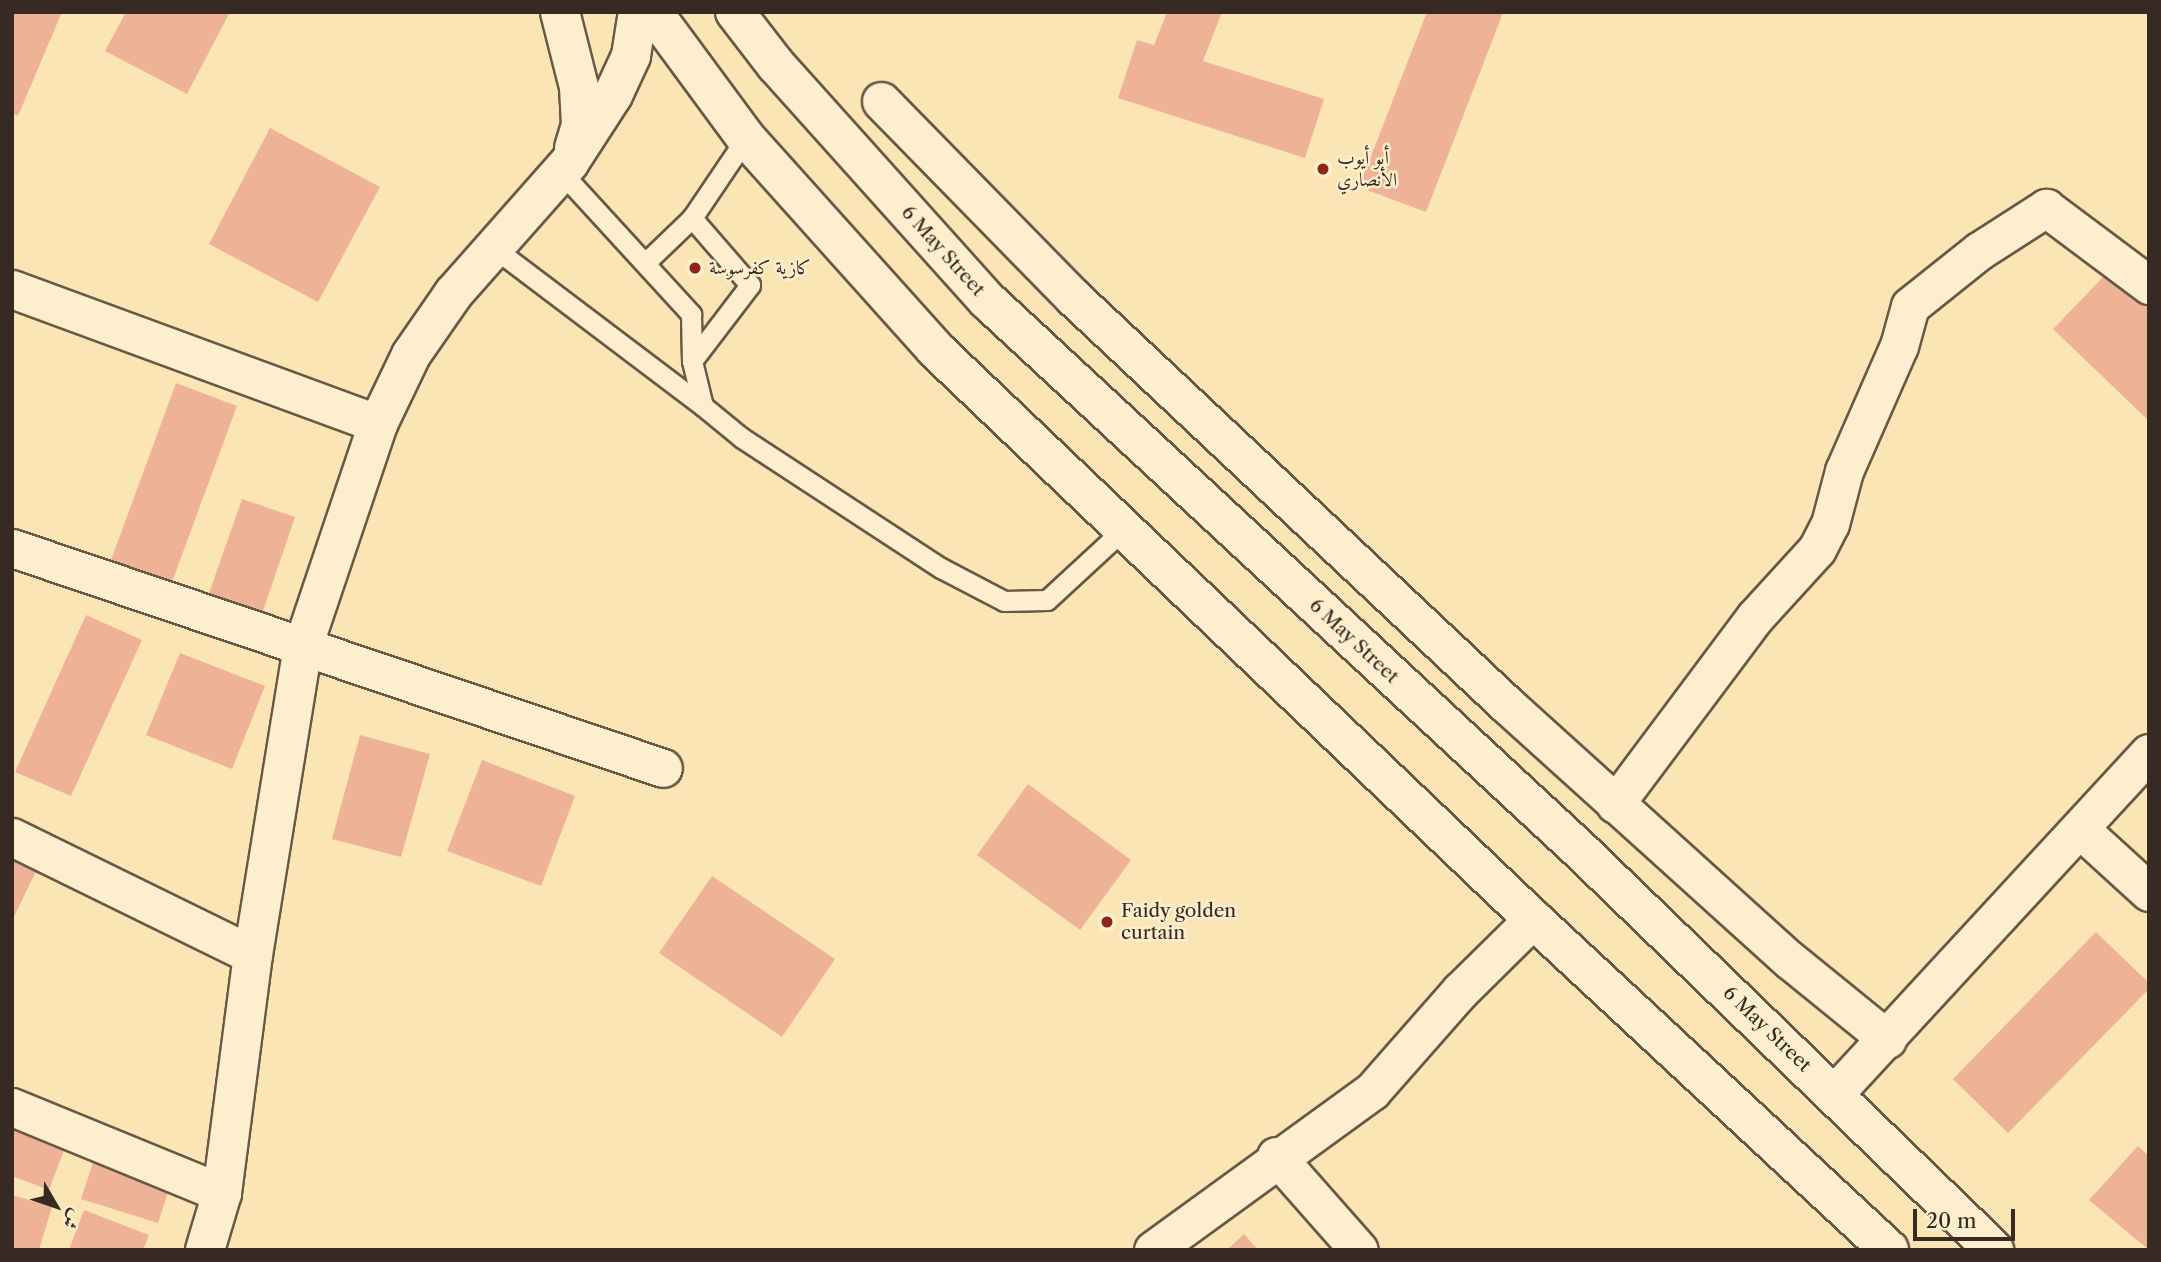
<!DOCTYPE html>
<html>
<head>
<meta charset="utf-8">
<style>
  body { margin:0 }
  #map { position:relative; width:2161px; height:1262px; overflow:hidden; background:#fce5b4; font-family:"Libre Caslon Text",Amiri,serif }
  div>[style] { position:absolute }
  .building>* { inset:0; background:#eeb397 }
  .roads { filter:drop-shadow(2px 0 #685946) drop-shadow(-2px 0 #685946) drop-shadow(0 2px #685946) drop-shadow(0 -2px #685946) }
  .lane>* { height:19px; margin:-9.5px; padding:0 9.5px; transform-origin:9.5px; border-radius:9.5px; background:#fdeece }
  .street>* { height:37px; margin:-18.5px; padding:0 18.5px; transform-origin:18.5px; border-radius:18.5px; background:#fdeece }
  .secondary>* { height:38px; margin:-19px; padding:0 19px; transform-origin:19px; border-radius:19px; background:#fdeece }
  .dots>* { width:19px; height:19px; translate:-50% -50%; box-sizing:border-box; border:4px solid #fdeece; border-radius:50% }
  span { translate:-50% -50%; white-space:nowrap; text-align:center; line-height:1.15; -webkit-text-stroke:5px #fdeece; paint-order:stroke }
  .poi-label { font-size:19px; color:#362a22 }
  .left { translate:0 -50%; text-align:left }
  .street-label { font-size:19px; color:#362a22 }
  .frame { position:absolute; inset:0; border:14px solid #362a22; pointer-events:none }
  .north { position:absolute; left:21px; top:1171px; width:70px; height:70px; -webkit-text-stroke:5px #fdeece; paint-order:stroke; rotate:129deg; font-size:19px; font-weight:700; line-height:28px; text-align:center; color:#362a22 }
  .north::after { content:''; display:block; margin:auto; width:24px; height:32px; background:#362a22; clip-path:polygon(50% 0,100% 100%,50% 72%,0 100%) }
  .scale { position:absolute; left:1913px; top:1209px; width:102px; height:32px; box-sizing:border-box; border:4px solid #362a22; border-top:0; padding-left:9px; font-size:21px; line-height:24px; white-space:nowrap; color:#362a22; -webkit-text-stroke:5px #fdeece; paint-order:stroke }
</style>
</head>
<body>
<div id="map">
  <div class="building">
    <i style="clip-path:polygon(12px 12px,62px 12px,18px 116px,12px 113px)"></i>
    <i style="clip-path:polygon(126px 12px,230px 12px,187px 94px,105px 51px)"></i>
    <i style="clip-path:polygon(1167px 12px,1222px 12px,1203px 61px,1324px 99px,1305px 158px,1118px 98px,1137px 40px,1154px 45px)"></i>
    <i style="clip-path:polygon(1427px 12px,1503px 13px,1426px 212px,1359px 187px)"></i>
    <i style="clip-path:polygon(270px 128px,380px 187px,318px 302px,209px 244px)"></i>
    <i style="clip-path:polygon(2109px 271px,2149px 310px,2149px 421px,2053px 329px)"></i>
    <i style="clip-path:polygon(176px 383px,237px 406px,172px 582px,111px 560px)"></i>
    <i style="clip-path:polygon(242px 499px,295px 517px,261px 617px,207px 599px)"></i>
    <i style="clip-path:polygon(86px 615px,142px 640px,71px 796px,15px 772px)"></i>
    <i style="clip-path:polygon(180px 653px,265px 686px,232px 769px,146px 735px)"></i>
    <i style="clip-path:polygon(360px 735px,430px 754px,401px 857px,332px 839px)"></i>
    <i style="clip-path:polygon(482px 760px,575px 796px,541px 886px,447px 851px)"></i>
    <i style="clip-path:polygon(1028px 784px,1131px 860px,1080px 930px,977px 855px)"></i>
    <i style="clip-path:polygon(12px 854px,38px 867px,12px 921px)"></i>
    <i style="clip-path:polygon(712px 876px,835px 959px,782px 1037px,659px 953px)"></i>
    <i style="clip-path:polygon(2096px 932px,2149px 983px,2149px 989px,2008px 1133px,1953px 1079px)"></i>
    <i style="clip-path:polygon(12px 1116px,69px 1137px,49px 1190px,12px 1176px)"></i>
    <i style="clip-path:polygon(2138px 1146px,2149px 1156px,2149px 1250px,2089px 1200px)"></i>
    <i style="clip-path:polygon(96px 1153px,173px 1177px,158px 1223px,81px 1199px)"></i>
    <i style="clip-path:polygon(12px 1195px,52px 1207px,39px 1250px,12px 1250px)"></i>
    <i style="clip-path:polygon(84px 1210px,149px 1235px,143px 1250px,69px 1250px)"></i>
    <i style="clip-path:polygon(1244px 1234px,1258px 1250px,1227px 1250px)"></i>
  </div>
  <div class="roads">
    <div class="lane">
      <i style="left:561px;top:172px;width:193px;rotate:47.5deg"></i>
      <i style="left:691px;top:314px;width:47px;rotate:88.8deg"></i>
      <i style="left:692px;top:361px;width:46px;rotate:76.3deg"></i>
      <i style="left:703px;top:406px;width:50px;rotate:39.4deg"></i>
      <i style="left:742px;top:438px;width:238px;rotate:33.2deg"></i>
      <i style="left:941px;top:568px;width:71px;rotate:27.6deg"></i>
      <i style="left:1004px;top:601px;width:43px;rotate:-1.3deg"></i>
      <i style="left:1047px;top:600px;width:105px;rotate:-42.7deg"></i>
      <i style="left:494px;top:248px;width:262px;rotate:37.1deg"></i>
      <i style="left:645px;top:263px;width:65px;rotate:-43.8deg"></i>
      <i style="left:692px;top:361px;width:96px;rotate:-52.7deg"></i>
      <i style="left:750px;top:285px;width:89px;rotate:-130.9deg"></i>
      <i style="left:692px;top:218px;width:97px;rotate:-56deg"></i>
    </div>
    <div class="street">
      <i style="left:881px;top:101px;width:274px;rotate:45.6deg"></i>
      <i style="left:1073px;top:297px;width:593px;rotate:43.22deg"></i>
      <i style="left:1505px;top:703px;width:385px;rotate:42.1deg"></i>
      <i style="left:1791px;top:961px;width:124px;rotate:39.1deg"></i>
      <i style="left:12px;top:289px;width:390px;rotate:20.2deg"></i>
      <i style="left:12px;top:548px;width:687px;rotate:18.67deg"></i>
      <i style="left:1615px;top:804px;width:234px;rotate:-53.2deg"></i>
      <i style="left:1755px;top:617px;width:92px;rotate:-47.6deg"></i>
      <i style="left:1817px;top:549px;width:28px;rotate:-63deg"></i>
      <i style="left:1830px;top:524px;width:55px;rotate:-75.2deg"></i>
      <i style="left:1844px;top:471px;width:137px;rotate:-66.3deg"></i>
      <i style="left:1899px;top:346px;width:41px;rotate:-74.6deg"></i>
      <i style="left:1910px;top:306px;width:88px;rotate:-38.6deg"></i>
      <i style="left:1979px;top:251px;width:80px;rotate:-32.7deg"></i>
      <i style="left:2046px;top:208px;width:129px;rotate:36.8deg"></i>
      <i style="left:2081px;top:830px;width:92px;rotate:42.4deg"></i>
      <i style="left:12px;top:837px;width:268px;rotate:26.1deg"></i>
      <i style="left:1834px;top:1094px;width:464px;rotate:-47.3deg"></i>
      <i style="left:12px;top:1107px;width:227px;rotate:22.3deg"></i>
      <i style="left:1276px;top:1156px;width:125px;rotate:48.6deg"></i>
      <i style="left:1153px;top:1250px;width:271px;rotate:-36deg"></i>
      <i style="left:1372px;top:1091px;width:133px;rotate:-48.7deg"></i>
      <i style="left:1460px;top:991px;width:103px;rotate:-44.6deg"></i>
    </div>
    <div class="secondary">
      <i style="left:560px;top:12px;width:77px;rotate:75.8deg"></i>
      <i style="left:579px;top:87px;width:38px;rotate:87deg"></i>
      <i style="left:581px;top:125px;width:24px;rotate:107deg"></i>
      <i style="left:653px;top:12px;width:157px;rotate:53.6deg"></i>
      <i style="left:746px;top:138px;width:283px;rotate:48.1deg"></i>
      <i style="left:935px;top:349px;width:826px;rotate:43.63deg"></i>
      <i style="left:1533px;top:919px;width:486px;rotate:42.9deg"></i>
      <i style="left:735px;top:12px;width:67px;rotate:52.3deg"></i>
      <i style="left:776px;top:65px;width:317px;rotate:48.1deg"></i>
      <i style="left:988px;top:301px;width:807px;rotate:42.84deg"></i>
      <i style="left:1580px;top:850px;width:576px;rotate:44.01deg"></i>
      <i style="left:205px;top:1250px;width:59px;rotate:-73.4deg"></i>
      <i style="left:222px;top:1193px;width:240px;rotate:-82.6deg"></i>
      <i style="left:253px;top:955px;width:312px;rotate:-80.8deg"></i>
      <i style="left:303px;top:647px;width:235px;rotate:-71.4deg"></i>
      <i style="left:378px;top:424px;width:76px;rotate:-64.4deg"></i>
      <i style="left:411px;top:355px;width:75px;rotate:-55.3deg"></i>
      <i style="left:454px;top:293px;width:174px;rotate:-48.5deg"></i>
      <i style="left:569px;top:163px;width:81px;rotate:-57.1deg"></i>
      <i style="left:613px;top:95px;width:43px;rotate:-65.2deg"></i>
      <i style="left:631px;top:56px;width:45px;rotate:-81deg"></i>
    </div>
  </div>
  <div class="dots">
    <i style="left:1323px;top:169px;background:#8f2418"></i>
    <i style="left:695px;top:268px;background:#8f2418"></i>
    <i style="left:1107px;top:922px;background:#8f2418"></i>
  </div>
  <div class="poi-label">
    <span class="left" style="left:1337px;top:169px">أبو أيوب<br>الأنصاري</span>
    <span class="left" style="left:709px;top:268px">كازية كفرسوسة</span>
    <span class="left" style="left:1121px;top:922px">Faidy golden<br>curtain</span>
  </div>
  <div class="street-label">
    <span style="left:943px;top:251px;rotate:48deg">6 May Street</span>
    <span style="left:1354px;top:641px;rotate:43deg">6 May Street</span>
    <span style="left:1767px;top:1029px;rotate:44deg">6 May Street</span>
  </div>
  <div class="frame"></div>
  <div class="north">ش</div>
  <div class="scale">20 m</div>
</div>
</body>
</html>
